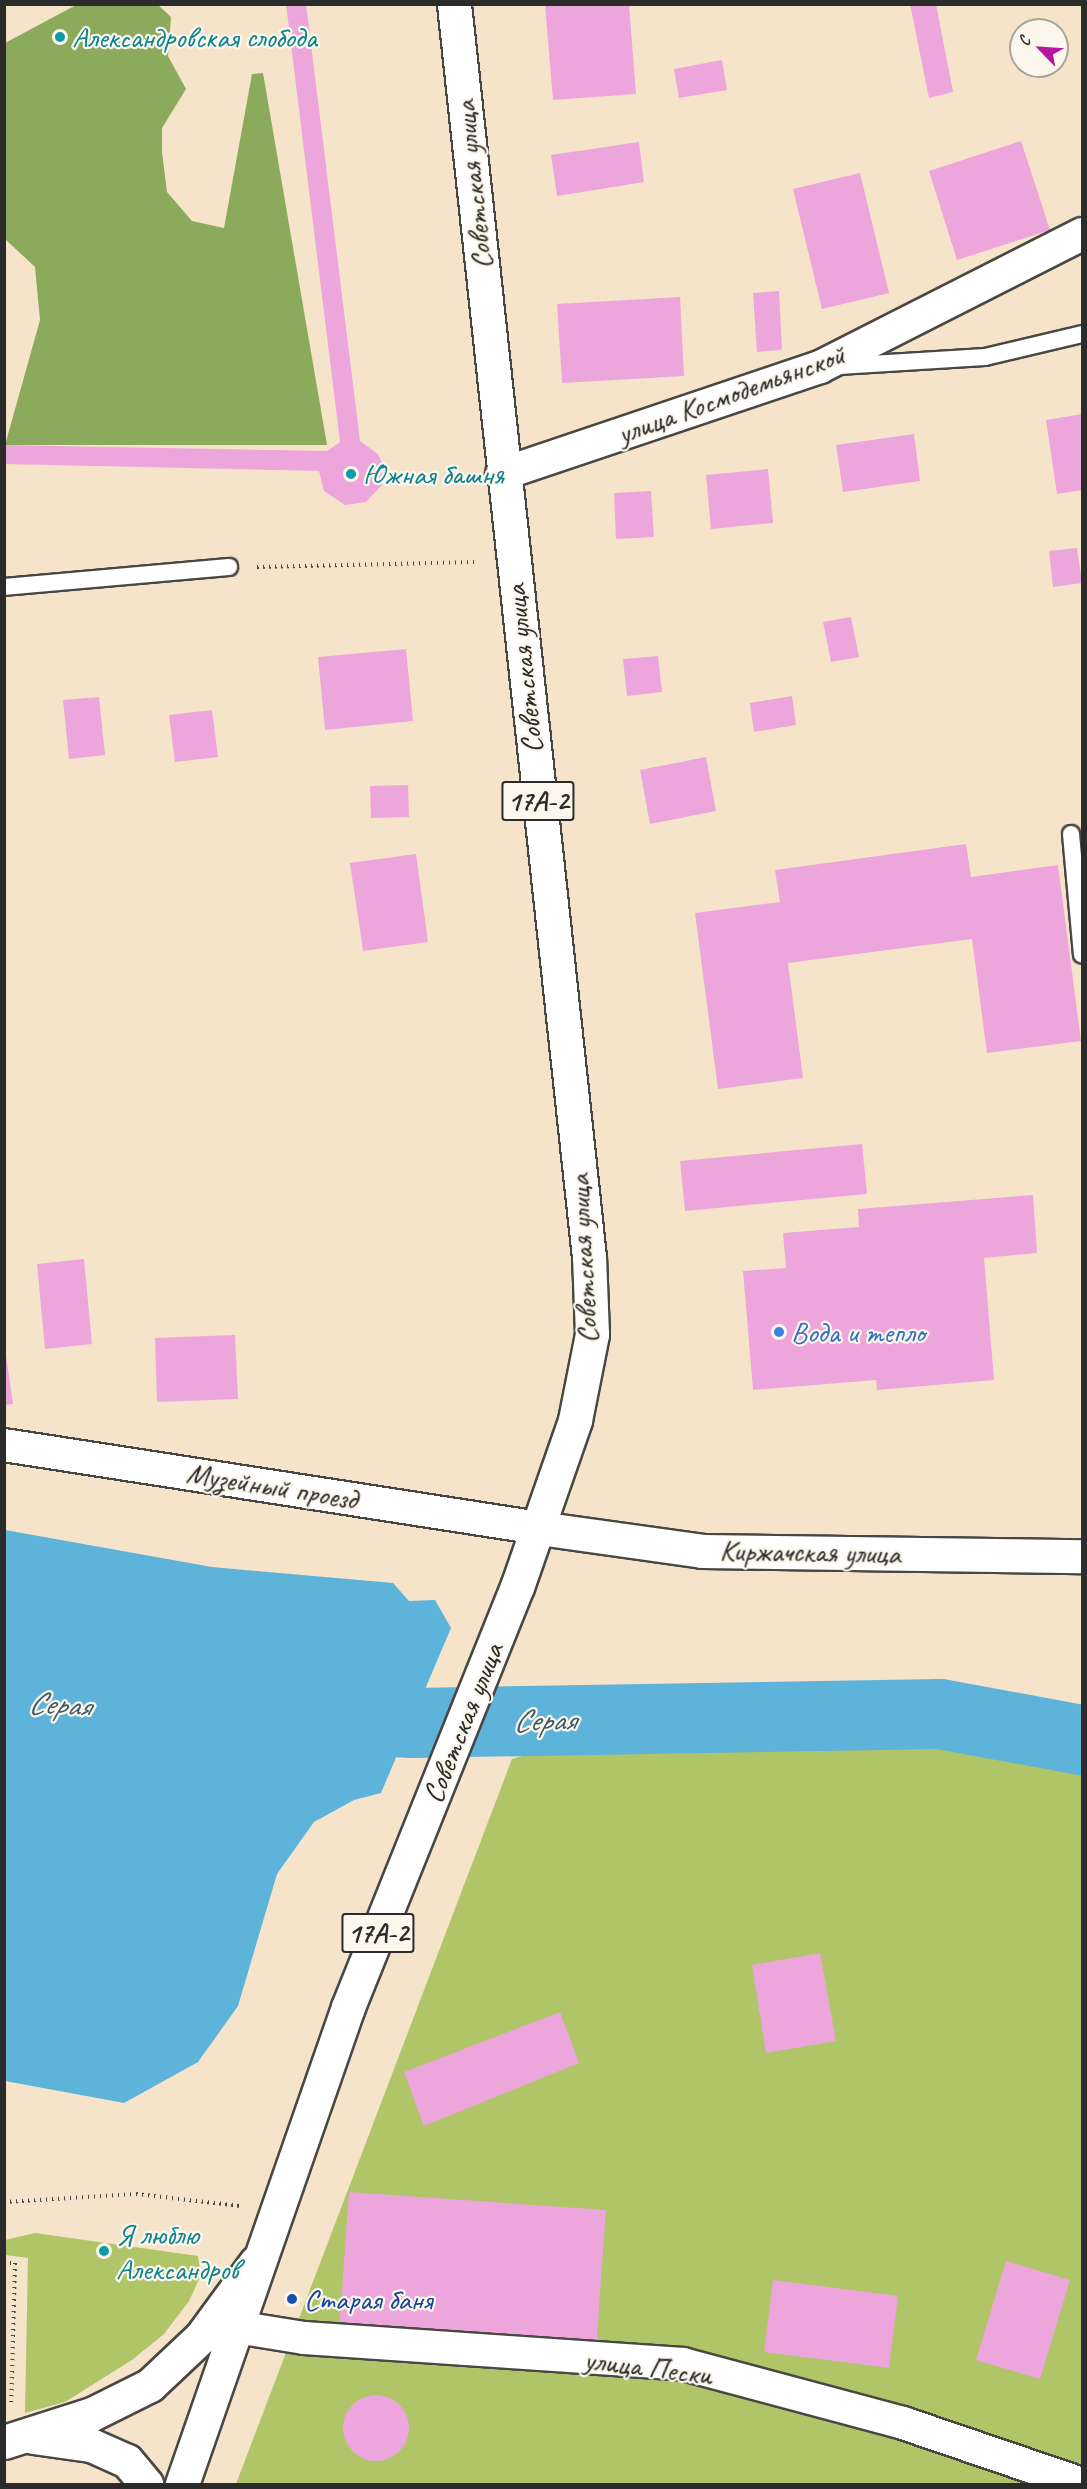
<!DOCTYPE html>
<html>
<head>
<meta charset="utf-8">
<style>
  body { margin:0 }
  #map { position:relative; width:1087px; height:2489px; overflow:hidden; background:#f6e4ca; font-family:Caveat,sans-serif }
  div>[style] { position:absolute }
  .green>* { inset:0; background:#b0c468 }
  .forest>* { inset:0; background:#8caa5c }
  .water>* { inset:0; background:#5eb3da }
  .river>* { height:70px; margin:-35px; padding:0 35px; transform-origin:35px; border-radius:35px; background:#5eb3da }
  .building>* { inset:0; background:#eca6db }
  .round { border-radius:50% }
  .path>* { height:4px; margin-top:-2px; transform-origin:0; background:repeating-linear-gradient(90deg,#494743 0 1.5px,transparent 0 6px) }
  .roads { filter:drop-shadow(2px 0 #494743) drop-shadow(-2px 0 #494743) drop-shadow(0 2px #494743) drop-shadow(0 -2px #494743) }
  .lane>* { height:16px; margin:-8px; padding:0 8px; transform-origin:8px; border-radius:8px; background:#fff }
  .street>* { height:32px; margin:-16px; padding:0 16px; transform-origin:16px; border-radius:16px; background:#fff }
  .secondary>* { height:33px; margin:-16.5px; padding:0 16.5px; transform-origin:16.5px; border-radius:16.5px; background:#fff }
  .primary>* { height:33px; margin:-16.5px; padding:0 16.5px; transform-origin:16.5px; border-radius:16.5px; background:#fff }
  .dots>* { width:16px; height:16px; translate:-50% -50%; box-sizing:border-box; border:3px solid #fbf7ec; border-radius:50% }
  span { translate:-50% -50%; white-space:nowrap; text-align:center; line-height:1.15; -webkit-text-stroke:4.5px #fbf7ec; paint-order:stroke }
  .shield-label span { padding:2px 4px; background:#fbf7ec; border:2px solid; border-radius:4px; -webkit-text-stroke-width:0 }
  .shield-label { font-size:28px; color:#2b2b2b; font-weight:700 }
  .culture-label { font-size:30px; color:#0d838f }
  .left { translate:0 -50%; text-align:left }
  .street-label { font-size:30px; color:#2b2b2b }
  .shop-label { font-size:30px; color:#366cbe }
  .transit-label { font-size:30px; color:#164399 }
  .water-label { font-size:32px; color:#3d5b68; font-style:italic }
  .frame { position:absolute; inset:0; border:6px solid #2b2b2b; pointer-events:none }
  .north { position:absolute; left:1009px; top:18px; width:60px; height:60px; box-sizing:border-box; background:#fbf7ec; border:2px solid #a8a59f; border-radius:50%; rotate:295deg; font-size:16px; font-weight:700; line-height:24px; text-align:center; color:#2b2b2b }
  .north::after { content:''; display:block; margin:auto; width:21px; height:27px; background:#b5179e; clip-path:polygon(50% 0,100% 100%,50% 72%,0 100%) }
</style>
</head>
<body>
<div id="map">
  <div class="green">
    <i style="clip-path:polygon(652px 1719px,877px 1738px,1082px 1762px,1082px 2484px,236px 2484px,512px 1759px)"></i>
    <i style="clip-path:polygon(35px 2233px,198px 2256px,201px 2275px,189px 2301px,164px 2334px,132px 2360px,65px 2402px,25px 2413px,28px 2258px,5px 2255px,5px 2240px)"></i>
  </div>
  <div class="forest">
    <i style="clip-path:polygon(78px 4px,157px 4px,171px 17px,168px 56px,186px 89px,162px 128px,162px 152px,167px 192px,192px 221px,224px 228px,252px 74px,263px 73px,327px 445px,5px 445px,40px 320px,35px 267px,5px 239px,5px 43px)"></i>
  </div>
  <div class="water">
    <i style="clip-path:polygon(5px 1530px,212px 1567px,393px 1583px,409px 1601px,435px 1600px,451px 1628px,381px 1793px,354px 1800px,314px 1822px,277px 1874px,238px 2006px,198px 2062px,124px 2103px,5px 2081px)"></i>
  </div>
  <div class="river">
    <i style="left:316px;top:1718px;width:97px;rotate:3deg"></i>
    <i style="left:413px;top:1723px;width:527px;rotate:-0.98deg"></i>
    <i style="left:940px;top:1714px;width:144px;rotate:10.4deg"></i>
  </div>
  <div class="building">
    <i style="clip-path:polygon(286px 4px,306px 4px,360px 441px,378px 454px,383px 465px,382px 485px,366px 502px,345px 505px,324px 491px,319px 471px,4px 464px,4px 445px,327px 451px,340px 442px)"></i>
    <i style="clip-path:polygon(910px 4px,936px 4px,953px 92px,929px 98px)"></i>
    <i style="clip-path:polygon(545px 5px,629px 5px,636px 94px,553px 100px)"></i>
    <i style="clip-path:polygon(722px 60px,727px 90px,679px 98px,674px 69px)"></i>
    <i style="clip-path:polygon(1021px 141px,1050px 230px,957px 260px,929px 171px)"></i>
    <i style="clip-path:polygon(639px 142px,644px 182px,557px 196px,551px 155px)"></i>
    <i style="clip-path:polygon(860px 173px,889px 293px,822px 309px,793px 189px)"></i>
    <i style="clip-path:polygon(779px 291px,782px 350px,757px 352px,753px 293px)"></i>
    <i style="clip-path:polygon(680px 297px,684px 376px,562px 383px,557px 304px)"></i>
    <i style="clip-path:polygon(1082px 414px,1082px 490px,1057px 494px,1046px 420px)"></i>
    <i style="clip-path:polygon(914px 434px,920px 481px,843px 492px,836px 445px)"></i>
    <i style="clip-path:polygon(768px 469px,773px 523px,711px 529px,706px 475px)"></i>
    <i style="clip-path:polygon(651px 491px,654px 537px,616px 539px,614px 493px)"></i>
    <i style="clip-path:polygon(1077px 548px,1082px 583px,1053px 587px,1049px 551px)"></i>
    <i style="clip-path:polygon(851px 617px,859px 657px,831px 662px,823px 622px)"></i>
    <i style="clip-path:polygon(406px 649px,413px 721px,325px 730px,318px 657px)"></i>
    <i style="clip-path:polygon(658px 656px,662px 692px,627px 696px,623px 659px)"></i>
    <i style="clip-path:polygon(792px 696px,796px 725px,754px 732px,750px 703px)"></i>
    <i style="clip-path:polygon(99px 697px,105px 755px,69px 759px,63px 700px)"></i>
    <i style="clip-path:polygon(212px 710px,218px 757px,175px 762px,169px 715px)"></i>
    <i style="clip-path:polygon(706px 757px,716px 811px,650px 824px,640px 770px)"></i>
    <i style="clip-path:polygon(408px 785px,409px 817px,371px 818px,370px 786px)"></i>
    <i style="clip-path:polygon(966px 844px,971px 877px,1058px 865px,1081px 1041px,987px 1053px,972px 939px,788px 963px,803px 1078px,718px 1089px,695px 913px,780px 902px,775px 870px)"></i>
    <i style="clip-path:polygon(416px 854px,428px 942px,363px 951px,350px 863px)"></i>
    <i style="clip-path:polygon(862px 1144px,867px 1194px,685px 1211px,680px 1161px)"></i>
    <i style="clip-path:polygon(1033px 1195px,1037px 1253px,984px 1258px,994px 1380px,877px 1390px,876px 1380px,753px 1390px,743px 1271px,786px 1268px,783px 1233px,859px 1227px,858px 1209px)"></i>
    <i style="clip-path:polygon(84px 1259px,92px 1344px,45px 1349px,37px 1264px)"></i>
    <i style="clip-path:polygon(235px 1335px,238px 1399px,157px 1402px,155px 1338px)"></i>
    <i style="clip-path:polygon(4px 1342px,13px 1404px,4px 1405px)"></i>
    <i style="clip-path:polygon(820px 1953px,836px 2041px,766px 2053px,752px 1965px)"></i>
    <i style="clip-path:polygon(560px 2012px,579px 2063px,424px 2126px,404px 2072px)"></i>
    <i style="clip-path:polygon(349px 2192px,606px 2210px,596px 2350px,339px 2332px)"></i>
    <i style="clip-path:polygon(1006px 2261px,1070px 2280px,1040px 2379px,976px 2360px)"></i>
    <i style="clip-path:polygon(773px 2280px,898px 2296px,889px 2368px,764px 2352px)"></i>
    <i class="round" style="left:343px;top:2395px;width:66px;height:66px"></i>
  </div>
  <div class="path">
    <i style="left:257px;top:567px;width:218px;rotate:-1.3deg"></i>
    <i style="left:4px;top:2202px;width:132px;rotate:-3.5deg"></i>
    <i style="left:136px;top:2194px;width:106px;rotate:6.5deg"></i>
    <i style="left:4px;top:2263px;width:11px"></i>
    <i style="left:15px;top:2263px;width:139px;rotate:91.6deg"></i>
  </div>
  <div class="roads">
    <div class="lane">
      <i style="left:839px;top:366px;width:146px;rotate:-3.5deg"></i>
      <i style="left:985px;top:357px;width:100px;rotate:-13.3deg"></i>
      <i style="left:4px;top:587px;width:226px;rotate:-5.1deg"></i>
      <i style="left:1071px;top:834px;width:121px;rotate:84.8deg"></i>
    </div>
    <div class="street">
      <i style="left:502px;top:474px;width:336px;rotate:-18.6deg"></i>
      <i style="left:820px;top:367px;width:294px;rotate:-26.9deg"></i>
      <i style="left:4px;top:1445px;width:541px;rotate:8.82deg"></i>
      <i style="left:236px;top:2327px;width:69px;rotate:9.2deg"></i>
      <i style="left:304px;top:2338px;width:380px;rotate:3.9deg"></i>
      <i style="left:683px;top:2364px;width:228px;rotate:15deg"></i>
      <i style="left:903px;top:2423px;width:189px;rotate:18.8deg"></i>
    </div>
    <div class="secondary">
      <i style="left:539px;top:1528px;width:165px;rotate:8deg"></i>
      <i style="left:702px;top:1551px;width:380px;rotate:0.8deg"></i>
      <i style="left:33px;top:2437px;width:59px;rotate:7.9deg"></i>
      <i style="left:91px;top:2445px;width:39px;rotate:24deg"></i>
      <i style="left:127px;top:2461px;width:30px;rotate:50deg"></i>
      <i style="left:4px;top:2442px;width:92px;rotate:-17.7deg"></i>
      <i style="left:92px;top:2414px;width:65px;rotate:-26.6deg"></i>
      <i style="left:150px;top:2385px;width:70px;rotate:-43.3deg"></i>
      <i style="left:201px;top:2337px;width:93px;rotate:-53.7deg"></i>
    </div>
    <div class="primary">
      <i style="left:182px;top:2484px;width:505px;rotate:-70.81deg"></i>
      <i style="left:348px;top:2007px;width:453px;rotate:-68.1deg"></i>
      <i style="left:517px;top:1587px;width:177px;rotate:-70.8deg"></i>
      <i style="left:575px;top:1420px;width:88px;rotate:-78.8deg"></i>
      <i style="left:592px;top:1334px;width:77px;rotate:-92.2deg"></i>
      <i style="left:589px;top:1257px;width:1260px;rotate:-96.15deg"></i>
    </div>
  </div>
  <div class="dots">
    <i style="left:60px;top:37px;background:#0f9aa8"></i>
    <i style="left:351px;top:474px;background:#0f9aa8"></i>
    <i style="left:779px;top:1332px;background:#3f7fe0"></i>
    <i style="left:104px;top:2251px;background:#0f9aa8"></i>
    <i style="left:292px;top:2299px;background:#1a4fb4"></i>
  </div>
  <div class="shield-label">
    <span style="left:538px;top:801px">17А-2</span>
    <span style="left:378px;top:1933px">17А-2</span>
  </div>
  <div class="culture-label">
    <span class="left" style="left:72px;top:37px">Александровская слобода</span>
    <span class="left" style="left:363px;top:474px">Южная башня</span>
    <span class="left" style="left:116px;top:2251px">Я люблю<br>Александров</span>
  </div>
  <div class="street-label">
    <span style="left:473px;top:185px;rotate:-96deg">Советская улица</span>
    <span style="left:731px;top:394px;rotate:-20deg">улица Космодемьянской</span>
    <span style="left:524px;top:669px;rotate:-96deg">Советская улица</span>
    <span style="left:583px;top:1259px;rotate:-93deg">Советская улица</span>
    <span style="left:272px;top:1486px;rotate:9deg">Музейный проезд</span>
    <span style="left:810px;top:1552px;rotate:1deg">Киржачская улица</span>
    <span style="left:463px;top:1723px;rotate:-68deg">Советская улица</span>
    <span style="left:648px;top:2367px;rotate:7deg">улица Пески</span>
  </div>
  <div class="shop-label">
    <span class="left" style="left:791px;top:1332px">Вода и тепло</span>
  </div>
  <div class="transit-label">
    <span class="left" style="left:304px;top:2299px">Старая баня</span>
  </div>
  <div class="water-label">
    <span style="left:59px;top:1705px;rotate:3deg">Серая</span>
    <span style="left:544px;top:1721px;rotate:-1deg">Серая</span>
  </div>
  <div class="frame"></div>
  <div class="north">С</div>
</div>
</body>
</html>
